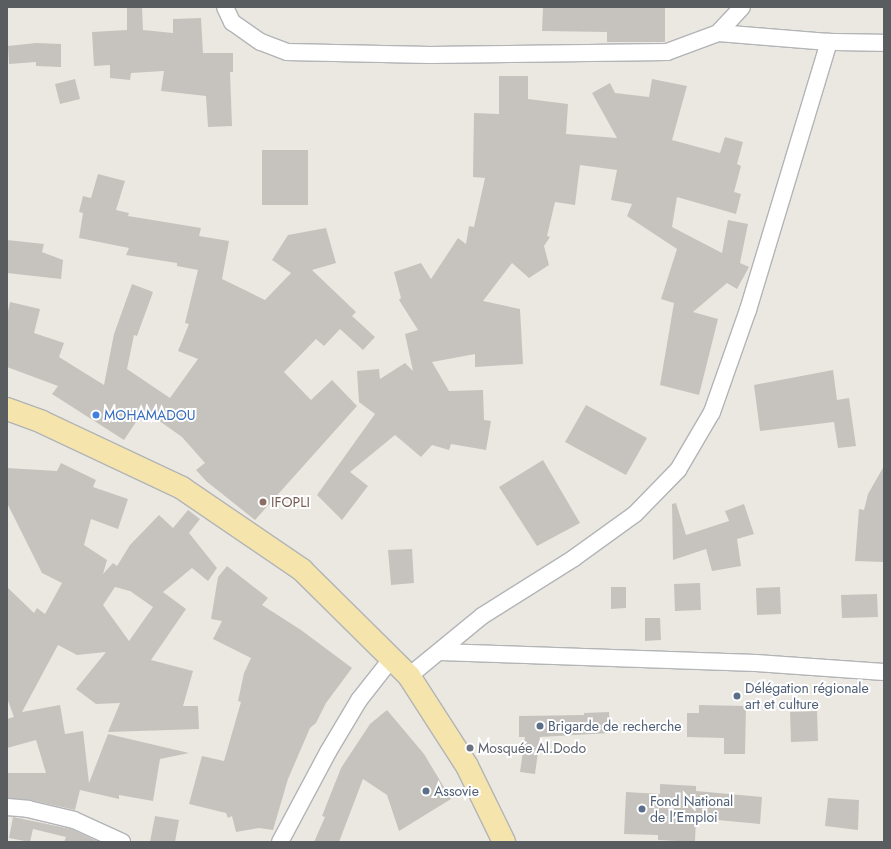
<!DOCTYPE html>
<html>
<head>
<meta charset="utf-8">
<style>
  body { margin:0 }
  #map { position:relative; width:891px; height:849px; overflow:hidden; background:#ebe8e1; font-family:Jost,sans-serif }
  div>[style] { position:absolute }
  .building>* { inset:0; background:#c6c3be }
  .roads { filter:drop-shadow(1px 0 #b2b4b7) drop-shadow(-1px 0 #b2b4b7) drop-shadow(0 1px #b2b4b7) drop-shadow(0 -1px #b2b4b7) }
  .street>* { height:16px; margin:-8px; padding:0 8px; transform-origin:8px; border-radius:8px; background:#fff }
  .primary>* { height:22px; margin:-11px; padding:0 11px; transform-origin:11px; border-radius:11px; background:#f5e5ac }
  .dots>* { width:11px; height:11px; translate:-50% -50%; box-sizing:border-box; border:2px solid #fff; border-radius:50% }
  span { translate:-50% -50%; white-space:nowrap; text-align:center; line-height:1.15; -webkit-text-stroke:4px #fff; paint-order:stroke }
  .shop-label { font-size:14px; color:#366cbe }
  .left { translate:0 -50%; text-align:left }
  .education-label { font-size:14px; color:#785e54 }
  .service-label { font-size:14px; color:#4e5e75 }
  .worship-label { font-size:14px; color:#5b616d }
  .frame { position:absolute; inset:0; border:8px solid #5a5d60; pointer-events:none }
</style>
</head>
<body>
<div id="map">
  <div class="building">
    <i style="clip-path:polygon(127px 7px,142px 7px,143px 30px,173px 33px,173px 19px,201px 18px,203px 53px,233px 53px,233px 72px,230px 72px,232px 126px,208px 127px,206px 96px,161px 91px,164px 71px,131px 73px,130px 80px,110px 78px,110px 65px,94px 66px,92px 32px,127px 30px)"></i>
    <i style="clip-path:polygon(543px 7px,665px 7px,665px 42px,607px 42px,607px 32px,542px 31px)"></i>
    <i style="clip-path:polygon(36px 43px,61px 44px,61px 67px,36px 66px,36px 62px,9px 64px,8px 46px)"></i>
    <i style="clip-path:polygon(499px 76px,528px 76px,528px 99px,568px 104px,566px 134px,617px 138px,592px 93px,610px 83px,615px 93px,649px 97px,652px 79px,687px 86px,672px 140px,720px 153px,725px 137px,743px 142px,737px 164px,741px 166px,734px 192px,741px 194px,736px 214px,677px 197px,672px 227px,722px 253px,728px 220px,748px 224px,740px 263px,749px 267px,737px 289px,727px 283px,693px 312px,718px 319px,699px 395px,660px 385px,674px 303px,661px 299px,677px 249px,627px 216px,632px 204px,611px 200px,617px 170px,580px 165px,575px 205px,555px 202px,547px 236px,550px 237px,544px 246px,549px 265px,529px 278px,512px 263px,483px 301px,520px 309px,523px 364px,475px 367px,475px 354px,432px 362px,449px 391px,483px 390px,484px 420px,491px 421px,486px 450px,451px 444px,449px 450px,432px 445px,421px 457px,395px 435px,350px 472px,368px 486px,342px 520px,317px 495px,375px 414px,359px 402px,357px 371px,379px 369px,380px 379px,405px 363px,413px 371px,405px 334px,418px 330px,399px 300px,401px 298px,394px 272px,421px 263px,431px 279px,458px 238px,466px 244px,469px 226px,474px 227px,485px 178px,473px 177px,474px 113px,499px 114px)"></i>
    <i style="clip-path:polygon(75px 79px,80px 99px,60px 104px,55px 84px)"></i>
    <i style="clip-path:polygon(262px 150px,308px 150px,308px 205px,262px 205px)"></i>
    <i style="clip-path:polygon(98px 174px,125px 181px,116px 210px,129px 213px,128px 216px,201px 228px,199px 236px,229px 241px,222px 279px,265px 300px,291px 273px,272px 260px,288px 235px,326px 228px,336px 263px,312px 270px,356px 312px,352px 316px,375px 337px,363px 350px,340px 329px,324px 346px,316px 339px,284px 372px,311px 400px,332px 380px,357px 406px,255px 520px,206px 481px,196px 470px,205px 463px,182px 437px,144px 410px,124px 440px,52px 394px,58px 386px,7px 367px,7px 316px,10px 302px,40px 309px,34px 333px,64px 343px,59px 357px,104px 385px,114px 334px,132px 284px,153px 292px,137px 336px,134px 335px,127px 369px,170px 398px,198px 359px,178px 351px,189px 324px,185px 323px,198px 270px,177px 266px,177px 263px,126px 255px,129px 248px,79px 238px,83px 213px,79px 212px,83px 196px,91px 198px)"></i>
    <i style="clip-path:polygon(7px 240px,44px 244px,42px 252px,63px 260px,61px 279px,7px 273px)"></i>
    <i style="clip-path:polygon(833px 370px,837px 400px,849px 398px,856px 446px,838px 448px,834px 422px,760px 431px,754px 385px)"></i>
    <i style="clip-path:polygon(586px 405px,647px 438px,626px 475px,565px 442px)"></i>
    <i style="clip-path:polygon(543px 460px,580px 523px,537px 546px,499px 487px)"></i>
    <i style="clip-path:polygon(evenodd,61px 463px,96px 480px,93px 487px,128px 499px,118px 529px,91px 519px,84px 545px,107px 560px,103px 574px,113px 563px,117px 566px,130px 545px,159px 515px,173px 528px,188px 510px,200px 519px,189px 533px,217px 568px,208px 581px,192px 568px,163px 592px,186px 609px,151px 660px,193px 671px,183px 706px,198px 706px,199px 729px,108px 732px,120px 703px,96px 704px,76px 689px,106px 652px,77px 655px,58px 645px,22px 712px,60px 705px,65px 734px,83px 731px,89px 783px,108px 734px,189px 753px,160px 759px,153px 801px,119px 795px,119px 799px,80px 790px,75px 810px,30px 800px,7px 798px,7px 773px,46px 773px,36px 740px,7px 748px,7px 719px,14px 717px,7px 698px,7px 587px,34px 613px,37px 608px,45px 614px,62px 583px,42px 573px,7px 503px,7px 468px,57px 471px,61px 463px,115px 587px,130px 591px,153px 607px,129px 641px,103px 605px,115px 587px)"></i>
    <i style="clip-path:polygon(884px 466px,884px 562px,855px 561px,859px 509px,864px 510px,868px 494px)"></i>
    <i style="clip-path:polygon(676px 503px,686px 535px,729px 521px,725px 511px,744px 504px,754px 534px,737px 539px,741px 566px,712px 571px,706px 549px,673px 560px,672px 504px)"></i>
    <i style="clip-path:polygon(412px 549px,414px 583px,391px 585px,388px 550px)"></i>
    <i style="clip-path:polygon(227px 566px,268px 598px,262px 605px,301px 630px,352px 668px,326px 703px,316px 723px,310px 728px,288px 779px,273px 830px,259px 828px,236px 832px,232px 816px,228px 818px,226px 813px,189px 804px,202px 756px,224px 761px,241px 702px,238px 701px,244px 673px,251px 658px,213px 639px,222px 621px,211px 619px,218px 577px)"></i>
    <i style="clip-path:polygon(700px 583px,701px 610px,675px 611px,674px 584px)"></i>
    <i style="clip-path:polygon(611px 587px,626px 587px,626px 608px,611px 609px)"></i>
    <i style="clip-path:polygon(780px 587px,781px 614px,757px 615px,756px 588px)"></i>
    <i style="clip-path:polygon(877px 594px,878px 617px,842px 618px,841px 595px)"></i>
    <i style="clip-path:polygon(645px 618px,660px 618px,661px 640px,645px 641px)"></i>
    <i style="clip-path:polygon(699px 705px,746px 706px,745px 754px,724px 754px,724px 738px,687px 737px,687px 713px,699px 713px)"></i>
    <i style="clip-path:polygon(387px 710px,424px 754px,451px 799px,399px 831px,387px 795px,363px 779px,339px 842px,314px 842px,325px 817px,322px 816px,341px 768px,370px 724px)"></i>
    <i style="clip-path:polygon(817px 711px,818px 741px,791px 742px,790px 712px)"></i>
    <i style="clip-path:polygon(609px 712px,610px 733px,540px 737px,535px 774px,520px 772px,525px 737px,519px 737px,519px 716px,584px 715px,584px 713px)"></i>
    <i style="clip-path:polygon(660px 784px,696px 786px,696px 791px,762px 797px,760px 824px,696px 818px,695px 842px,658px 840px,658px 835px,624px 834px,626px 792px,660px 794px)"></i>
    <i style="clip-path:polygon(828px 798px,859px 800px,858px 830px,825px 826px)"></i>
    <i style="clip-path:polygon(155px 816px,179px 820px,175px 842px,150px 842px)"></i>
    <i style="clip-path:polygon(13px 817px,71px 829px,99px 842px,64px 842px,66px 837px,33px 829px,30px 842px,9px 838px)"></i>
  </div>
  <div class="roads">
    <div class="street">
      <i style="left:225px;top:7px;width:17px;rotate:65deg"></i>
      <i style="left:232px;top:22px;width:35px;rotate:35deg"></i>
      <i style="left:261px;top:42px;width:28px;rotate:21deg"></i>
      <i style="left:287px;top:52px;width:143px;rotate:1.2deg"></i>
      <i style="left:430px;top:55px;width:237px;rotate:-0.7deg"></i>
      <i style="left:667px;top:52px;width:54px;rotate:-20.4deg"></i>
      <i style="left:718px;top:33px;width:111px;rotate:4.6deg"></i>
      <i style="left:718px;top:33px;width:35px;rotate:-47deg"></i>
      <i style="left:440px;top:652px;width:316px;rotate:2deg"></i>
      <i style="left:756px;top:663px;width:128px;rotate:4deg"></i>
      <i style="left:409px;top:676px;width:94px;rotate:-39.4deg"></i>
      <i style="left:482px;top:616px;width:109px;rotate:-32.2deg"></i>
      <i style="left:574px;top:558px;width:75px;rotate:-35.8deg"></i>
      <i style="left:635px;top:514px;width:62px;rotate:-45.7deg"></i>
      <i style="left:678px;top:470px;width:67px;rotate:-59.6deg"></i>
      <i style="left:712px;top:412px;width:108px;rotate:-70.6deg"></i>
      <i style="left:748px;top:310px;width:280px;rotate:-73.2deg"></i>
      <i style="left:829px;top:42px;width:55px;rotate:1deg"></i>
      <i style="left:7px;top:807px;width:21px;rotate:5deg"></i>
      <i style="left:28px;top:809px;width:47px;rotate:13.4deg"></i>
      <i style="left:74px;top:820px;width:53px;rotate:24.6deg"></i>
      <i style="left:280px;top:842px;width:102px;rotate:-61.9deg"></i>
      <i style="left:328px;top:752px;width:61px;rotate:-59.2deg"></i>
      <i style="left:359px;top:700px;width:53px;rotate:-51.8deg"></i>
    </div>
    <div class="primary">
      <i style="left:7px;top:409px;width:37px;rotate:20deg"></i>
      <i style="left:42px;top:422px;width:155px;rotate:25.2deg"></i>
      <i style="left:182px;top:488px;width:145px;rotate:34.3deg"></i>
      <i style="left:302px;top:570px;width:151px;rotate:44.7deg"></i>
      <i style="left:409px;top:676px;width:107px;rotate:57.2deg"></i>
      <i style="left:467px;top:766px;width:85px;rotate:64deg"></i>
    </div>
  </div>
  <div class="dots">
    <i style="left:96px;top:415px;background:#3f7fe0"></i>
    <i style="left:263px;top:502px;background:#8d6e63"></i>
    <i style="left:737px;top:696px;background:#5c6f8a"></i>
    <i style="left:540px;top:726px;background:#5c6f8a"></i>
    <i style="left:470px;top:748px;background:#6b7280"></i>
    <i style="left:426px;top:791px;background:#5c6f8a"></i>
    <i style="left:642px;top:809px;background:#5c6f8a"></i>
  </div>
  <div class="shop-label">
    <span class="left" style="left:104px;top:415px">MOHAMADOU</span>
  </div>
  <div class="education-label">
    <span class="left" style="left:271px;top:502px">IFOPLI</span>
  </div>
  <div class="service-label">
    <span class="left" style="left:745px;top:696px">Délégation régionale<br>art et culture</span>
    <span class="left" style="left:548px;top:726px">Brigarde de recherche</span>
    <span class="left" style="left:434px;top:791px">Assovie</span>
    <span class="left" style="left:650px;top:809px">Fond National<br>de l'Emploi</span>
  </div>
  <div class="worship-label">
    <span class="left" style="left:478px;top:748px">Mosquée Al.Dodo</span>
  </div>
  <div class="frame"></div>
</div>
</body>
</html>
